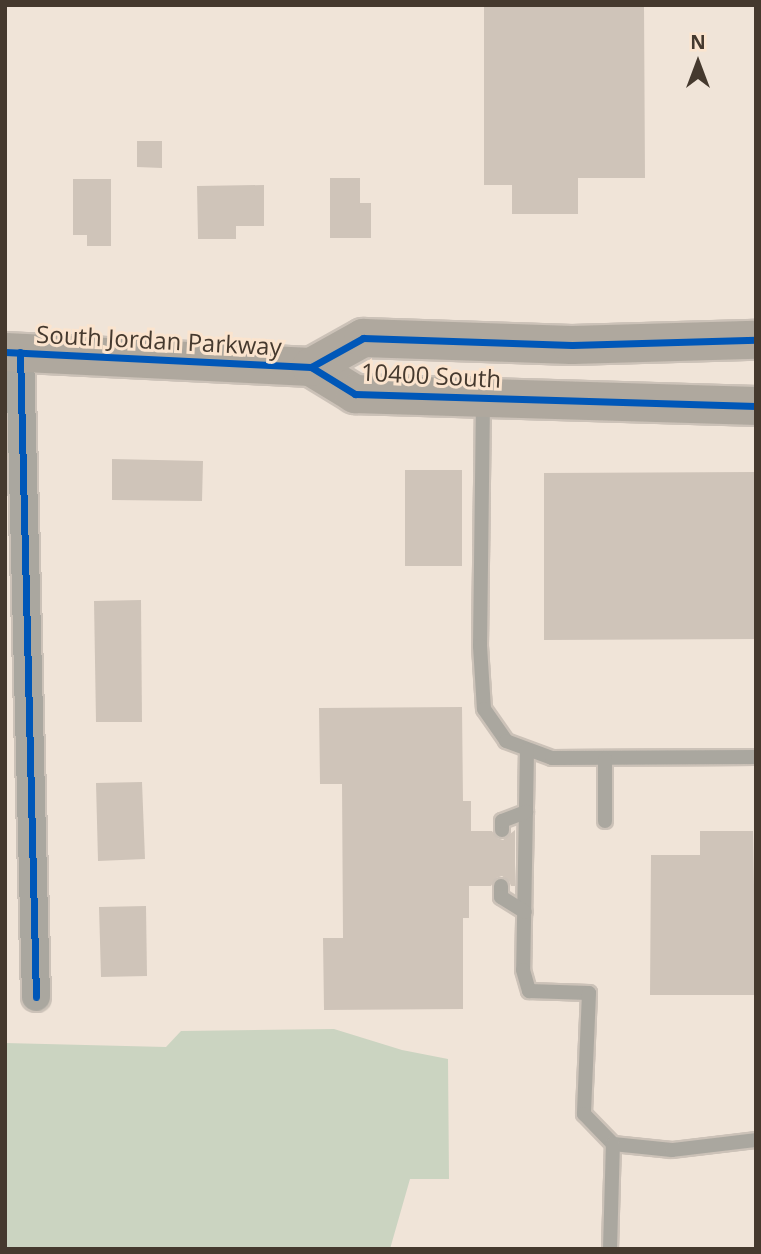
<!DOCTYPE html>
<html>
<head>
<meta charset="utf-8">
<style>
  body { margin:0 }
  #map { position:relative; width:761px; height:1254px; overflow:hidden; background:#f0e4d8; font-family:"Open Sans",sans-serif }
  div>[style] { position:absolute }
  .green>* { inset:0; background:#cbd4c1 }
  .building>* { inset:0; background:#cfc4b9 }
  .roads { filter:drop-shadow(2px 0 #ccc2b8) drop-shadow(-2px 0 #ccc2b8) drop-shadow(0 2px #ccc2b8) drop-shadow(0 -2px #ccc2b8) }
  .service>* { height:14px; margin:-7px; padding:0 7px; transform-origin:7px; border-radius:7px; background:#aaa79f }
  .minor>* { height:28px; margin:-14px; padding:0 14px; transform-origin:14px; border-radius:14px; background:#aaa79f }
  .primary>* { height:38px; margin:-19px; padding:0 19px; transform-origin:19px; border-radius:19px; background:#afa89e }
  .cycleway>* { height:7px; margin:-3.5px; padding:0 3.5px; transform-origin:3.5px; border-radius:3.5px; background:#0057b8 }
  span { translate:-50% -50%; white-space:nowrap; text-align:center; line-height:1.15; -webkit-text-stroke:6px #fbe4ce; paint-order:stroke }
  .street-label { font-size:24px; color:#45392e }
  .frame { position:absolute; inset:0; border:7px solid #45392e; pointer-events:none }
  .north { position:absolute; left:663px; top:28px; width:70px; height:70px; -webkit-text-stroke:5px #fbe4ce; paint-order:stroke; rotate:0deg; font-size:19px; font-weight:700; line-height:28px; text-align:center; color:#45392e }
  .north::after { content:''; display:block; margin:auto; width:24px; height:32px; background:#45392e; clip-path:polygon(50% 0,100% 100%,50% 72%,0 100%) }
</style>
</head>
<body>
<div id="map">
  <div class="green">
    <i style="clip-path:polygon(334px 1029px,402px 1050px,448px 1059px,449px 1179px,410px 1179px,390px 1249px,5px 1249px,5px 1043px,166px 1047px,181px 1031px)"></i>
  </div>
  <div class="building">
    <i style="clip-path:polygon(484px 5px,644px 5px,645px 178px,578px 178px,578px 214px,512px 214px,512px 185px,484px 185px)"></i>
    <i style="clip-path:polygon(137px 141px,162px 141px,162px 168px,137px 167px)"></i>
    <i style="clip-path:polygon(330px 178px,360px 178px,360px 203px,371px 203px,371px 238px,330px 238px)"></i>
    <i style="clip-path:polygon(73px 179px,111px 179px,111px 246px,87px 246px,87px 235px,73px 235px)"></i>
    <i style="clip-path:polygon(264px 185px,264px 226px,236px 226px,236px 239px,198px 239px,197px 186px)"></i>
    <i style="clip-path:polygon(112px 459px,203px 461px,202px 501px,112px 500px)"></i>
    <i style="clip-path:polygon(405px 470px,462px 470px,462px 566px,405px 566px)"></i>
    <i style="clip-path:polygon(756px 472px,756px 639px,544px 640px,544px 473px)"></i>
    <i style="clip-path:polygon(141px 600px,142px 722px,96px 722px,94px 601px)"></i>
    <i style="clip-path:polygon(462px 707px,463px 801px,471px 801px,471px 831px,492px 831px,497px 838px,503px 840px,515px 830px,515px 886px,511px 886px,509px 881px,502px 876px,496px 878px,491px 886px,469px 886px,469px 918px,463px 918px,463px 1009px,324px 1010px,323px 938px,343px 938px,342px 784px,320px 784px,319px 708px)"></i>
    <i style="clip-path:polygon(142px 782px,145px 859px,98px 861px,96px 783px)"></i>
    <i style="clip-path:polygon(700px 831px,753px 831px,756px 995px,650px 995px,651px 855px,700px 855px)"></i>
    <i style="clip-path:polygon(146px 906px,147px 976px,101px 977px,99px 907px)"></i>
  </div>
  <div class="roads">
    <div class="service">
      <i style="left:483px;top:401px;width:245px;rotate:90.7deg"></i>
      <i style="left:480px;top:646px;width:63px;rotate:86.4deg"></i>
      <i style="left:484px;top:709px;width:39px;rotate:55deg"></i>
      <i style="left:506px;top:741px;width:49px;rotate:20.3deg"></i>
      <i style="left:552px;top:758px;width:204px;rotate:-0.3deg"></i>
      <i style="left:527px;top:750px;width:220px;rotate:91deg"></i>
      <i style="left:523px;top:970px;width:22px;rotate:74deg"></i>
      <i style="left:529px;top:991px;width:60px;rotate:1.9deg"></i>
      <i style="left:589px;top:993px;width:121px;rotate:92.4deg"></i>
      <i style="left:584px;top:1114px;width:42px;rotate:46deg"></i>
      <i style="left:613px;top:1144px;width:59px;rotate:5.8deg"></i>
      <i style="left:672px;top:1150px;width:85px;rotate:-6.8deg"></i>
      <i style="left:605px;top:759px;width:62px;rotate:90deg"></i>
      <i style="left:502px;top:830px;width:9px;rotate:-90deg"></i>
      <i style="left:502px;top:821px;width:26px;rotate:-21deg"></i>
      <i style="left:501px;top:886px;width:11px;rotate:90deg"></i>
      <i style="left:501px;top:897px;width:28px;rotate:32deg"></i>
      <i style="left:610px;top:1249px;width:105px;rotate:-88.4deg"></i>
    </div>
    <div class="minor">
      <i style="left:20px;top:352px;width:645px;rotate:88.58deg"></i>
    </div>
    <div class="primary">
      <i style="left:5px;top:352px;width:306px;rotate:2.8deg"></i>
      <i style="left:311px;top:367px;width:52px;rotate:31.5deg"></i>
      <i style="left:355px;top:394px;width:401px;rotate:1.7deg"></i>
      <i style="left:311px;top:367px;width:60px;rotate:-29.1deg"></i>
      <i style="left:363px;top:338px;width:209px;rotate:1.9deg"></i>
      <i style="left:572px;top:345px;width:184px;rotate:-1.6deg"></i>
    </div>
  </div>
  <div class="cycleway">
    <i style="left:5px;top:352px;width:306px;rotate:2.8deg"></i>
    <i style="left:311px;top:367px;width:52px;rotate:31.5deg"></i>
    <i style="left:355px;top:394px;width:401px;rotate:1.7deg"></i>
    <i style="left:20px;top:352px;width:645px;rotate:88.58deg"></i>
    <i style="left:311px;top:367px;width:60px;rotate:-29.1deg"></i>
    <i style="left:363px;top:338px;width:209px;rotate:1.9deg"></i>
    <i style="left:572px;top:345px;width:184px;rotate:-1.6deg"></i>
  </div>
  <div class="street-label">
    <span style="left:159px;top:340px;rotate:3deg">South Jordan Parkway</span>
    <span style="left:431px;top:375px;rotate:3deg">10400 South</span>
  </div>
  <div class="frame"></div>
  <div class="north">N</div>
</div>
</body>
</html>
